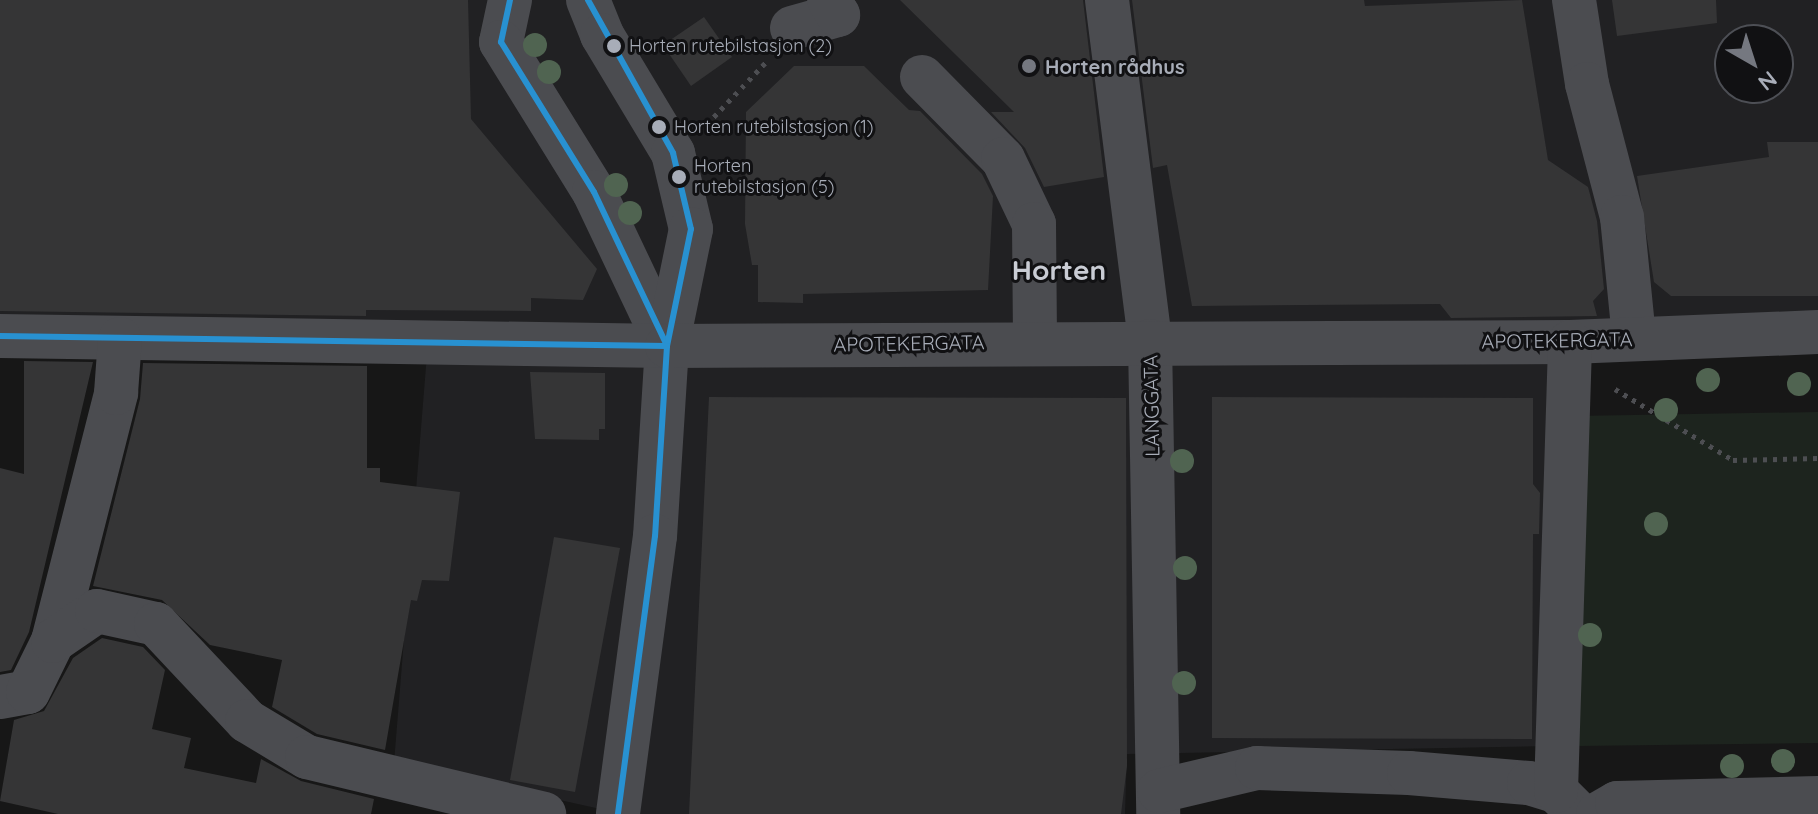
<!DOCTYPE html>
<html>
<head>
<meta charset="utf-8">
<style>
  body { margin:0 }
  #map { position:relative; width:1818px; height:814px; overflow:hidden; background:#171717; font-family:Quicksand,sans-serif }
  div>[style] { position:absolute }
  .built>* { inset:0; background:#212123 }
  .green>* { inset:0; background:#1d241e }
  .building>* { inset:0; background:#353536 }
  .path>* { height:5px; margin-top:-2.5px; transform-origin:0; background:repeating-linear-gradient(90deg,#4d4e52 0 4px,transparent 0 10px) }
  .minor>* { height:44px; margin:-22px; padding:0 22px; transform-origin:22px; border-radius:22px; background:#4b4c50 }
  .bus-1>* { height:6px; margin:-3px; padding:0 3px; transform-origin:3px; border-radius:3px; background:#2891d1 }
  .trees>* { width:24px; height:24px; margin:-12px; border-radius:50%; background:#506451 }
  .dots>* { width:22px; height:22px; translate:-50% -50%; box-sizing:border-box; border:4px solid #111113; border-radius:50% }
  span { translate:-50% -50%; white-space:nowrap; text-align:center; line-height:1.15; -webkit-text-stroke:6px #111113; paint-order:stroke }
  .bus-label { font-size:18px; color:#a8adb8 }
  .left { translate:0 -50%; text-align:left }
  .poi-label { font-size:20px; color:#a8adb8; font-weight:700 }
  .street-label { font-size:20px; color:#a8adb8 }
  .district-label { font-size:28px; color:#c9ccd4; font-weight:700 }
  .north { position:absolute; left:1714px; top:24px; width:80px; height:80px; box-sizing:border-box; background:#111113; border:2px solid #4d4f55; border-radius:50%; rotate:141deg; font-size:22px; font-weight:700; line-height:32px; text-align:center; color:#a8adb8 }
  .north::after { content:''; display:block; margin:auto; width:28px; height:36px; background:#757880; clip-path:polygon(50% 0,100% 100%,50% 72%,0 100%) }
</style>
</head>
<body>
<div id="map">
  <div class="built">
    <i style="clip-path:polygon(evenodd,0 0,1818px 0,1818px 351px,1554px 353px,1550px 746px,1127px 754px,1125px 814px,623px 814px,394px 763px,427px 354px,0 322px,0 0,1730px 40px,1778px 40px,1778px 88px,1730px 88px,1730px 40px)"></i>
  </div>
  <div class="green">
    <i style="clip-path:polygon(1818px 412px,1818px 743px,1579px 746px,1574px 416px)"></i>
  </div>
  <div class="building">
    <i style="clip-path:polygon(0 0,468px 0,471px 119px,597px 269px,583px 300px,531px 298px,531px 311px,366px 310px,366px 316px,0 311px)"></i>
    <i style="clip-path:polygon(900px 0,1083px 0,1104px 177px,1044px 187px,1025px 148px,991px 112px,1014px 112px)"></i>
    <i style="clip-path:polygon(1132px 0,1364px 0,1365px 6px,1522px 0,1548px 160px,1588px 187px,1597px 221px,1604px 289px,1593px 301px,1597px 316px,1451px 318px,1440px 304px,1192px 306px,1167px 165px,1153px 168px)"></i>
    <i style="clip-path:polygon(1612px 0,1716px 0,1717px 23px,1617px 36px)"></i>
    <i style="clip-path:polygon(704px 17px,732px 57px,691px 86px,663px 45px)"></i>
    <i style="clip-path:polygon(794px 66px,864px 66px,909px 110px,920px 111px,982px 174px,993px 196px,988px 290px,803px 294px,803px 303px,758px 302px,758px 265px,752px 265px,745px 224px,746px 112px)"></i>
    <i style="clip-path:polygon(1767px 142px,1818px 142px,1818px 296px,1671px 296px,1654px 282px,1637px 176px,1769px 157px)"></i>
    <i style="clip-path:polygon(24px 361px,93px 362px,29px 632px,11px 670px,0 672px,0 468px,24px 474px)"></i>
    <i style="clip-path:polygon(143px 363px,367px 366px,367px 468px,380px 468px,380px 482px,460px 492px,449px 581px,422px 580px,417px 601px,411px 600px,385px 750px,317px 734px,272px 707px,282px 660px,210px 645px,162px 600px,93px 586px,140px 399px)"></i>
    <i style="clip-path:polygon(530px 372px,605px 373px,605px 429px,599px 429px,599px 440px,535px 439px)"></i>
    <i style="clip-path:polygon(709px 397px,1126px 398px,1127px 766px,1121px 814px,689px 814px)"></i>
    <i style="clip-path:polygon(1212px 397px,1533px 398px,1533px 484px,1540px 493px,1539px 534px,1533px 534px,1532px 739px,1212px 738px)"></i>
    <i style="clip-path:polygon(554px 537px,620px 548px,575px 792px,510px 780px)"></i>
    <i style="clip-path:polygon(102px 638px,143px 647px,165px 670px,152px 729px,191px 738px,184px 768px,256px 783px,261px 759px,301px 781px,374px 799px,371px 814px,58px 814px,0 801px,14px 720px,44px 711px,73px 658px)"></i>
  </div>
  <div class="path">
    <i style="left:707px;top:124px;width:86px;rotate:-46.4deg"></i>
    <i style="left:1615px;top:389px;width:138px;rotate:31deg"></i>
    <i style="left:1733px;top:460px;width:85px;rotate:-1.3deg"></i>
  </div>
  <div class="minor">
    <i style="left:510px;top:0;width:43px;rotate:102.1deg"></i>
    <i style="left:501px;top:42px;width:176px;rotate:58.2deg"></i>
    <i style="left:594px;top:192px;width:170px;rotate:64.6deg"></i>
    <i style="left:588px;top:0;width:38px;rotate:68deg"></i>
    <i style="left:602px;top:35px;width:138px;rotate:59deg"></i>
    <i style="left:673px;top:153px;width:78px;rotate:76.7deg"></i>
    <i style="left:691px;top:229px;width:119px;rotate:101.6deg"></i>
    <i style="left:667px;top:346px;width:190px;rotate:93.6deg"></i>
    <i style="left:655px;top:536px;width:280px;rotate:97.6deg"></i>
    <i style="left:1107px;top:0;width:344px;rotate:82.8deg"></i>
    <i style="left:1150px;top:341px;width:473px;rotate:89deg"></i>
    <i style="left:1574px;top:0;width:85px;rotate:81.2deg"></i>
    <i style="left:1587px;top:84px;width:138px;rotate:75.3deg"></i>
    <i style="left:1622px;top:217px;width:122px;rotate:84.3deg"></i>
    <i style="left:792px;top:28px;width:48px;rotate:-15.8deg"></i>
    <i style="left:838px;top:15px;width:17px;rotate:-121deg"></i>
    <i style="left:922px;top:77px;width:115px;rotate:45.4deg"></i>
    <i style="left:1003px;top:159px;width:72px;rotate:64.5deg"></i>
    <i style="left:1034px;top:224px;width:118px;rotate:89.5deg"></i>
    <i style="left:0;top:336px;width:667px;rotate:0.86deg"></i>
    <i style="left:667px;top:346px;width:903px;rotate:-0.25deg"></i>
    <i style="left:1570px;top:342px;width:248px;rotate:-2.3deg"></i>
    <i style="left:53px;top:641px;width:256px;rotate:-75.7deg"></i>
    <i style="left:116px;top:393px;width:54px;rotate:-85.8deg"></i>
    <i style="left:0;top:697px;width:28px;rotate:-10deg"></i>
    <i style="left:28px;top:692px;width:57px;rotate:-63.9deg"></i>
    <i style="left:53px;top:641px;width:53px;rotate:-34.3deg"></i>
    <i style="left:97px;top:611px;width:60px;rotate:12.4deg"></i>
    <i style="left:156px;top:624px;width:133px;rotate:46.8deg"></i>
    <i style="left:247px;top:721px;width:70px;rotate:31deg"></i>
    <i style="left:307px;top:757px;width:244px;rotate:13.5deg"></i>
    <i style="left:1159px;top:791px;width:101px;rotate:-13.2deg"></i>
    <i style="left:1257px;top:768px;width:152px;rotate:1.9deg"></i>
    <i style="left:1409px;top:773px;width:120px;rotate:4.8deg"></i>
    <i style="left:1529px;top:783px;width:28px;rotate:17deg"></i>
    <i style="left:1556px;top:791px;width:33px;rotate:45deg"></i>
    <i style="left:1556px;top:791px;width:449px;rotate:-88.2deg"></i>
    <i style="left:1598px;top:814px;width:22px;rotate:-30deg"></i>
    <i style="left:1617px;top:803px;width:201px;rotate:-1.4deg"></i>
  </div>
  <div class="bus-1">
    <i style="left:510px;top:0;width:43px;rotate:102.1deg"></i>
    <i style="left:501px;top:42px;width:176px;rotate:58.2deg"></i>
    <i style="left:594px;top:192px;width:170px;rotate:64.6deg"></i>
    <i style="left:588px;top:0;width:175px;rotate:60.9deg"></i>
    <i style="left:673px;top:153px;width:78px;rotate:76.7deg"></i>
    <i style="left:691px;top:229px;width:119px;rotate:101.6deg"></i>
    <i style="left:667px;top:346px;width:190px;rotate:93.6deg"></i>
    <i style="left:655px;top:536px;width:280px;rotate:97.6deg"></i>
    <i style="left:0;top:336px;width:667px;rotate:0.86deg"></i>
  </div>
  <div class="trees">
    <i style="left:535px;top:45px"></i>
    <i style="left:549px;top:72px"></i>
    <i style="left:616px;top:185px"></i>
    <i style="left:630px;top:213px"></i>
    <i style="left:1708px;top:380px"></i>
    <i style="left:1799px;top:384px"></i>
    <i style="left:1666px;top:410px"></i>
    <i style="left:1182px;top:461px"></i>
    <i style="left:1656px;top:524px"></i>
    <i style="left:1185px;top:568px"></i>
    <i style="left:1590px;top:635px"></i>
    <i style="left:1184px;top:683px"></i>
    <i style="left:1783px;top:761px"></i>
    <i style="left:1732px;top:766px"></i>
  </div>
  <div class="dots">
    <i style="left:614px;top:46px;background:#a8adb8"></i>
    <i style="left:1029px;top:66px;background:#757880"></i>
    <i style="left:659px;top:127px;background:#a8adb8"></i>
    <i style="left:679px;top:177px;background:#a8adb8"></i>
  </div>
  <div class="bus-label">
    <span class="left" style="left:629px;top:46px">Horten rutebilstasjon (2)</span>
    <span class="left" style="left:674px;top:127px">Horten rutebilstasjon (1)</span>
    <span class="left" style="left:694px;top:177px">Horten<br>rutebilstasjon (5)</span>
  </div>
  <div class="poi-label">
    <span class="left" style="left:1045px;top:66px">Horten rådhus</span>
  </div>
  <div class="street-label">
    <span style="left:1557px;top:340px;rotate:-1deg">APOTEKERGATA</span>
    <span style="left:909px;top:343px;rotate:-1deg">APOTEKERGATA</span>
    <span style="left:1151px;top:406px;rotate:-91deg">LANGGATA</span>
  </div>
  <div class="district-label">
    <span style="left:1059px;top:270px">Horten</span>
  </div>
  <div class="north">N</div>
</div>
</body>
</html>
